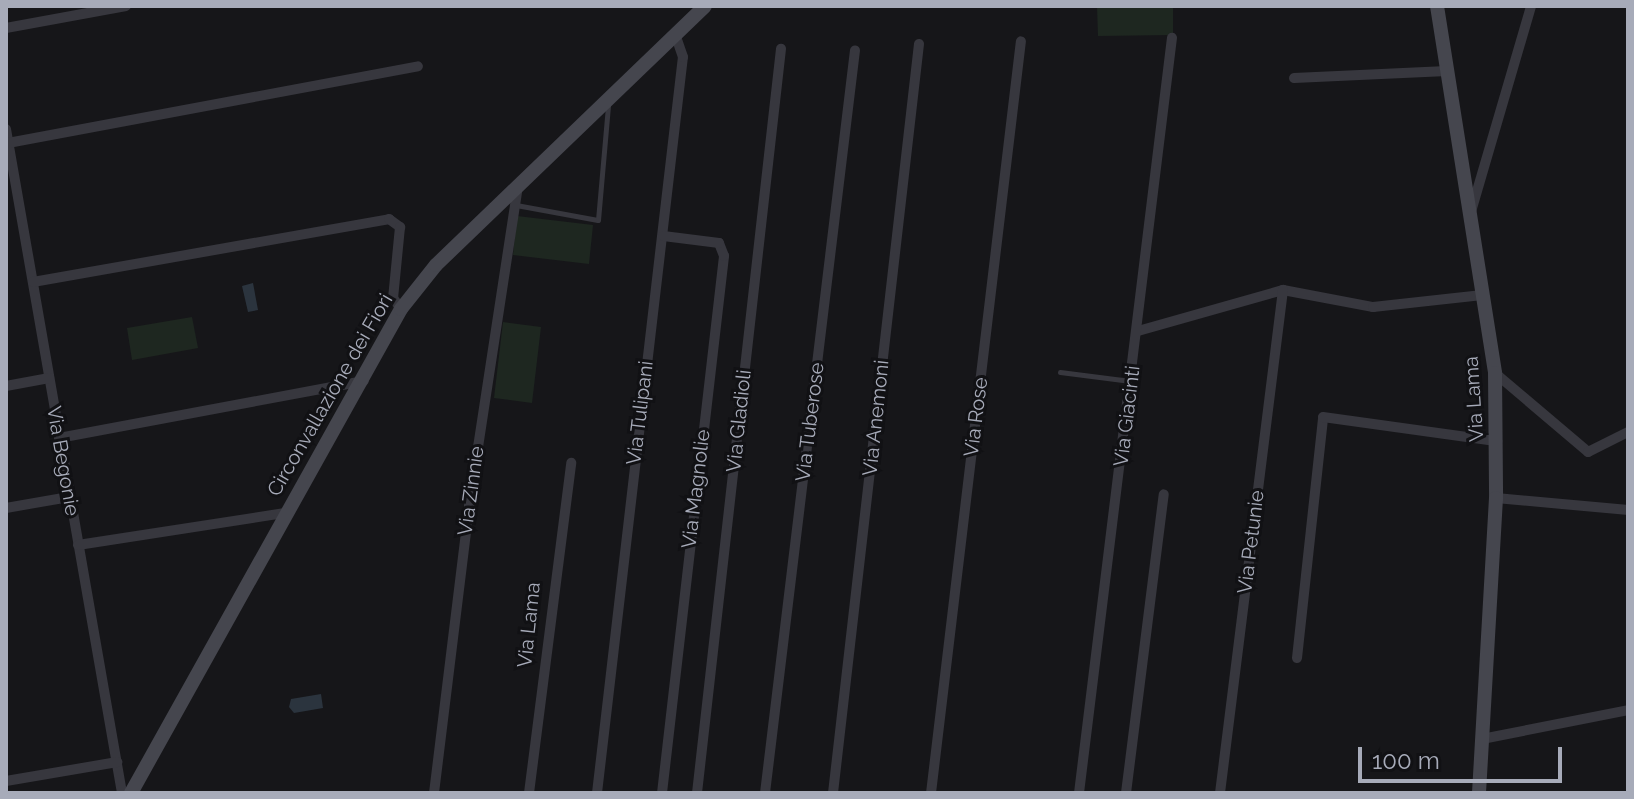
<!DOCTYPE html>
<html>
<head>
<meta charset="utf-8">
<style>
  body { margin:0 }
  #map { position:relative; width:1634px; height:799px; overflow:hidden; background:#161619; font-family:Raleway,sans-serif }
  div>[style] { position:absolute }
  .green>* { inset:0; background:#1e2720 }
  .water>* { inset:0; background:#2b343e }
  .lane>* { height:5px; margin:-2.5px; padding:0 2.5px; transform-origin:2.5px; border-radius:2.5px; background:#37373e }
  .street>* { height:10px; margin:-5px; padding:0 5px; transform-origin:5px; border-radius:5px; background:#37373e }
  .secondary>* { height:14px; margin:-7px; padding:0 7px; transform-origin:7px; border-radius:7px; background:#45464e }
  span { translate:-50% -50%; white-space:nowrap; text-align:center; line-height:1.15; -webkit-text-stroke:6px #111114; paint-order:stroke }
  .street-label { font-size:20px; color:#a7abb9 }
  .frame { position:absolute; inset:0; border:8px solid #a7abb9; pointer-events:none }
  .scale { position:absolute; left:1358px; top:747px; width:204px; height:36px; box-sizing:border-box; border:4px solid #a7abb9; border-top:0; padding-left:10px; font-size:24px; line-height:28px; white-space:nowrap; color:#a7abb9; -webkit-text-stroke:6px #111114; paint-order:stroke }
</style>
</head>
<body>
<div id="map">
  <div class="green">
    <i style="clip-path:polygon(1097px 6px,1173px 6px,1173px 35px,1098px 36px)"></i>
    <i style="clip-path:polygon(517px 216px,593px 225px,589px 264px,513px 255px)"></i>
    <i style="clip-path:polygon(192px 317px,198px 348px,132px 360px,127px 328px)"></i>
    <i style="clip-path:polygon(503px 322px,541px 327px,532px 403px,494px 398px)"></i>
  </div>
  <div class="water">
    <i style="clip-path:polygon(253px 283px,258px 310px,248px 312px,242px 286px)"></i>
    <i style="clip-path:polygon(321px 694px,323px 708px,294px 713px,289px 707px,291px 699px)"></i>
  </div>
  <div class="lane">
    <i style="left:516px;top:205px;width:83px;rotate:10.4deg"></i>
    <i style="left:598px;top:220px;width:115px;rotate:-85deg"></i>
    <i style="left:1060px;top:372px;width:71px;rotate:7.3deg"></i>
  </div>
  <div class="street">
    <i style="left:6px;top:28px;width:122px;rotate:-10.4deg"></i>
    <i style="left:1294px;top:78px;width:153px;rotate:-2.6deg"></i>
    <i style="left:6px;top:129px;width:674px;rotate:80.09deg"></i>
    <i style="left:8px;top:143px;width:417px;rotate:-10.6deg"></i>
    <i style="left:1470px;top:215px;width:218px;rotate:-73.7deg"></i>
    <i style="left:33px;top:282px;width:362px;rotate:-10deg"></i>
    <i style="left:389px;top:219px;width:14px;rotate:36deg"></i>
    <i style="left:400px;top:227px;width:71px;rotate:95.6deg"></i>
    <i style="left:393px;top:298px;width:14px;rotate:54deg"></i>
    <i style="left:1138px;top:331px;width:151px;rotate:-15.8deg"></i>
    <i style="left:1283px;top:290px;width:92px;rotate:10.7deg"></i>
    <i style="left:1373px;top:307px;width:110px;rotate:-6.3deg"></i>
    <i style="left:1495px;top:373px;width:122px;rotate:40.3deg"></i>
    <i style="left:1588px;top:452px;width:45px;rotate:-26.6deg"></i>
    <i style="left:6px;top:386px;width:44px;rotate:-10.5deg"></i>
    <i style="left:59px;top:438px;width:310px;rotate:-10.6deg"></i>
    <i style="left:1496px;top:498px;width:133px;rotate:5.2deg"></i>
    <i style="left:6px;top:508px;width:64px;rotate:-9.9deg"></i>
    <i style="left:78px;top:545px;width:208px;rotate:-8.8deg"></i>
    <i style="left:1297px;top:658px;width:242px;rotate:-83.8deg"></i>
    <i style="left:1323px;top:417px;width:176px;rotate:7.9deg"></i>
    <i style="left:1482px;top:739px;width:149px;rotate:-11.2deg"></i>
    <i style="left:6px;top:781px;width:113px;rotate:-9.7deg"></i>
    <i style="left:434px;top:793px;width:289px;rotate:-83deg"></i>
    <i style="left:469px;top:506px;width:319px;rotate:-81.3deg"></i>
    <i style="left:529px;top:793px;width:333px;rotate:-82.7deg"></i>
    <i style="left:597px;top:793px;width:741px;rotate:-83.34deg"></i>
    <i style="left:683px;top:57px;width:24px;rotate:-109deg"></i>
    <i style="left:662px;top:793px;width:541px;rotate:-83.41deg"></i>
    <i style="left:724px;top:256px;width:14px;rotate:-111deg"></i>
    <i style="left:719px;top:243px;width:56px;rotate:-172.9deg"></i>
    <i style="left:697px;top:793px;width:749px;rotate:-83.56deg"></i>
    <i style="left:765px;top:793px;width:748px;rotate:-83.09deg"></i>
    <i style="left:833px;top:793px;width:754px;rotate:-83.45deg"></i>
    <i style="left:931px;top:793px;width:757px;rotate:-83.18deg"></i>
    <i style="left:1079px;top:793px;width:761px;rotate:-82.98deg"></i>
    <i style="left:1126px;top:793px;width:301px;rotate:-82.8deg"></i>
    <i style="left:1220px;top:793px;width:507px;rotate:-82.86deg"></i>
  </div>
  <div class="secondary">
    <i style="left:1437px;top:6px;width:372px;rotate:81deg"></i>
    <i style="left:1495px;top:373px;width:125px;rotate:89.5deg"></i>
    <i style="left:1496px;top:498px;width:295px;rotate:93.3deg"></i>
    <i style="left:131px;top:793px;width:554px;rotate:-60.84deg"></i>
    <i style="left:401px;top:309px;width:56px;rotate:-51.5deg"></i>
    <i style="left:436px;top:265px;width:373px;rotate:-43.9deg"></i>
  </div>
  <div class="street-label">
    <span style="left:330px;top:395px;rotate:-60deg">Circonvallazione dei Fiori</span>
    <span style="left:1474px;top:399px;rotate:-94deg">Via Lama</span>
    <span style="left:640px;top:413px;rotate:-83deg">Via Tulipani</span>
    <span style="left:1127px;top:416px;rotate:-83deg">Via Giacinti</span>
    <span style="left:976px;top:417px;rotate:-83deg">Via Rose</span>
    <span style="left:876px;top:418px;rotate:-84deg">Via Anemoni</span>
    <span style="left:739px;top:421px;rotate:-84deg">Via Gladioli</span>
    <span style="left:810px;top:422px;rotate:-83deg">Via Tuberose</span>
    <span style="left:63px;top:461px;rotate:80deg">Via Begonie</span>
    <span style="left:696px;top:489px;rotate:-83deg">Via Magnolie</span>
    <span style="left:471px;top:491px;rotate:-82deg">Via Zinnie</span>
    <span style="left:1251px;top:542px;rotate:-83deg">Via Petunie</span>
    <span style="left:529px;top:625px;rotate:-84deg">Via Lama</span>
  </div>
  <div class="frame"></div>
  <div class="scale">100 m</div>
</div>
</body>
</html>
